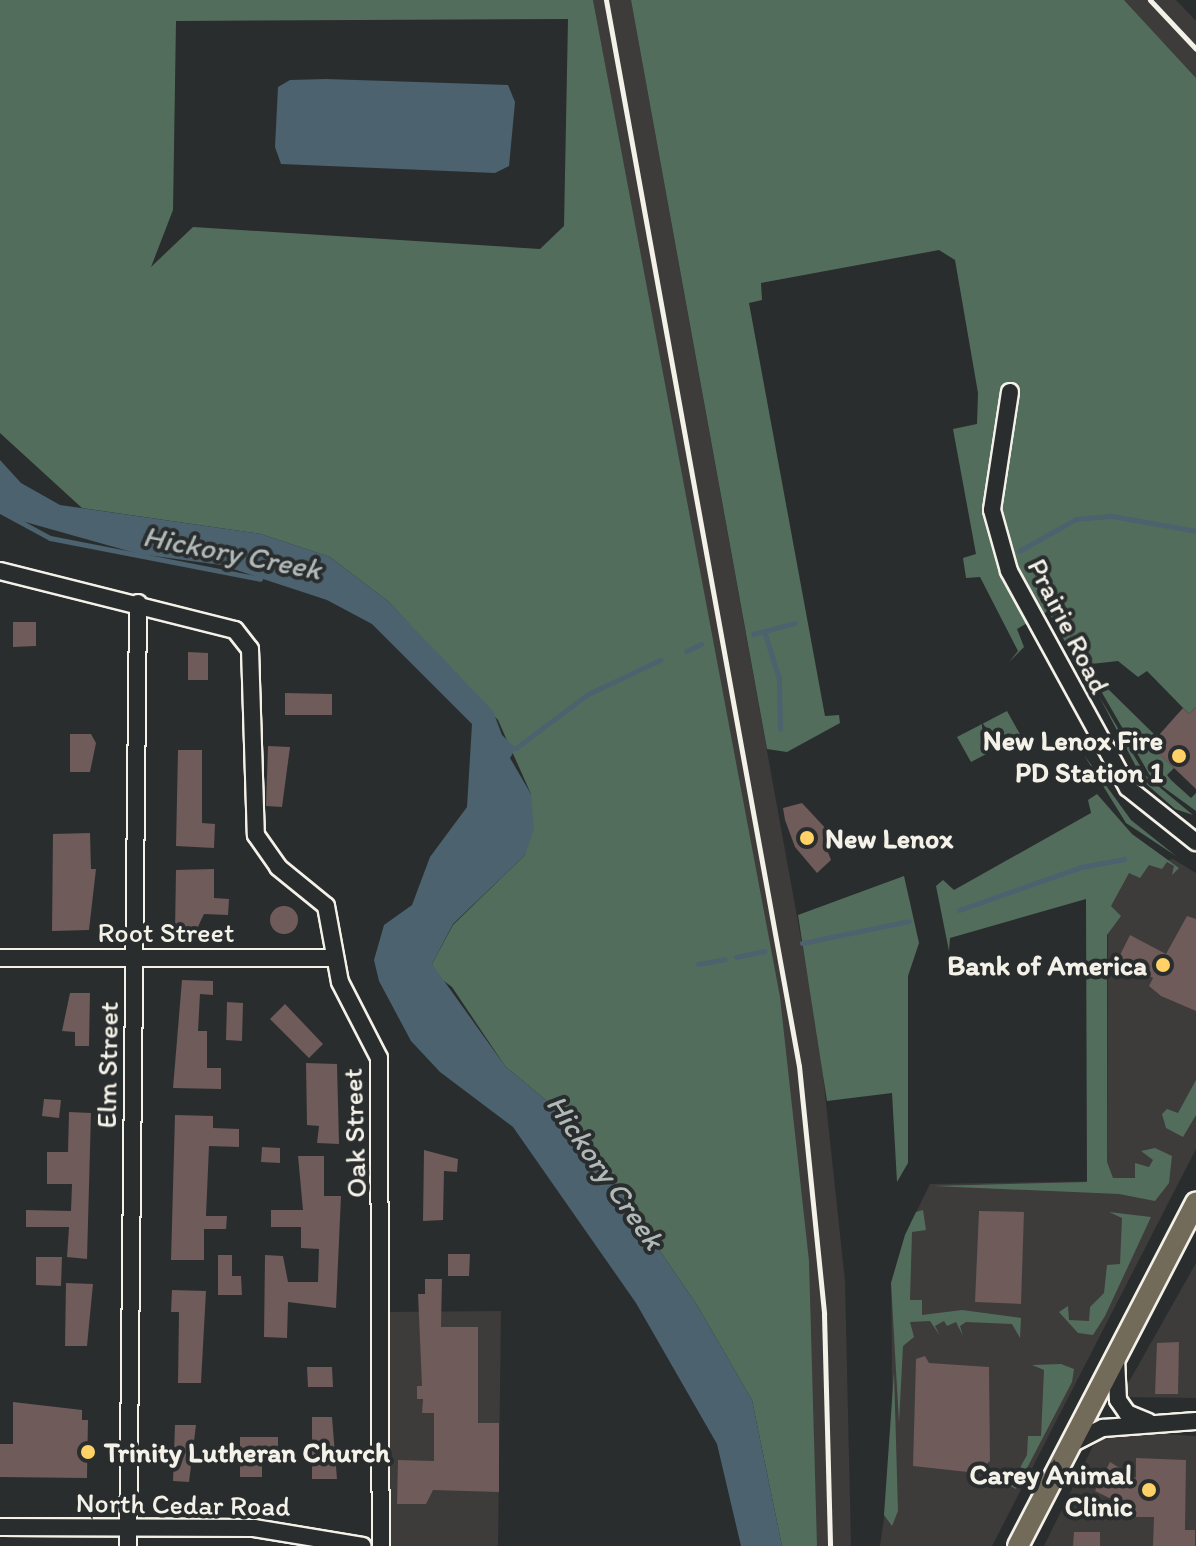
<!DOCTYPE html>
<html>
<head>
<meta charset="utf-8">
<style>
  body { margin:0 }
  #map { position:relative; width:1196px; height:1546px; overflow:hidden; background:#2a2d2e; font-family:Itim,sans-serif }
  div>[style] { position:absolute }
  .built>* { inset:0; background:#3e3b3b }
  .green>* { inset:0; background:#536d5c }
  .water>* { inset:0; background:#4c626f }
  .stream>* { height:5px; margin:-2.5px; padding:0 2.5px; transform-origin:2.5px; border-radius:2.5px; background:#4c626f }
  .building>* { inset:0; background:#6e5b5a }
  .round { border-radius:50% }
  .roads { filter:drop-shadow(2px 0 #f4f1e8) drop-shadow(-2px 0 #f4f1e8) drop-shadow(0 2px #f4f1e8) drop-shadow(0 -2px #f4f1e8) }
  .minor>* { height:16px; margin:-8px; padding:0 8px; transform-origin:8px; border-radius:8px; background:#2a2d2e }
  .major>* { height:20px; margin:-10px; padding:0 10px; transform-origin:10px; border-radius:10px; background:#736b5a }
  .rail>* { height:5px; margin:-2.5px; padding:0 2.5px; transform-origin:2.5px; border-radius:2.5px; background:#f4f1e8 }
  .dots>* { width:22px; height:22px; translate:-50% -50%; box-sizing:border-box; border:4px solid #2a2d2e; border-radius:50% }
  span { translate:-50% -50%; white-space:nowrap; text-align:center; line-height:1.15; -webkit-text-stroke:8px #2a2d2e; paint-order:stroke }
  .street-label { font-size:28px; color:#f4f1e8 }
  .poi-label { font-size:28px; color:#f4f1e8; font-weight:700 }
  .right { translate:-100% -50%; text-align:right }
  .left { translate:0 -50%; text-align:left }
  .water-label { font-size:30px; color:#b1b8b8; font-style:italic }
</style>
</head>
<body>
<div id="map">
  <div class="built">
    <i style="clip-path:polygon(593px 0,631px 0,819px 1038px,845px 1281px,851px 1546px,804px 1546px,763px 942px)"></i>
    <i style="clip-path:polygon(1124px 0,1176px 0,1196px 21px,1196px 78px)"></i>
    <i style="clip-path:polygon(1173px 859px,1196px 873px,1196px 1149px,992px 1546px,880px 1546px,893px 1455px,891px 1283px,905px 1235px,930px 1184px,1107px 1181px,1108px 906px,1127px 870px)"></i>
    <i style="clip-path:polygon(1196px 1263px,1196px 1398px,1127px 1397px,1126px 1387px)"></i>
    <i style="clip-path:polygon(501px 1311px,498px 1546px,383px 1546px,383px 1312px)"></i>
    <i style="clip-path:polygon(1115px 1431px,1196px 1436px,1196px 1546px,1044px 1546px,1093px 1446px)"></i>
  </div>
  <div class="green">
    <i style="clip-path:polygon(evenodd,0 0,593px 0,780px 997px,809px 1261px,817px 1546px,782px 1546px,752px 1400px,697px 1305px,571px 1121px,505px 1066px,452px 987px,436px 975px,432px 964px,453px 925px,525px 855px,531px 794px,498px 720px,389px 602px,330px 557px,261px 534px,82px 508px,0 433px,0 0,568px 19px,564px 226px,540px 249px,193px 227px,151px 267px,173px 210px,176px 21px,568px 19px)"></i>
    <i style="clip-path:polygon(631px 0,1124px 0,1196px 78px,1196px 707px,1189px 714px,1147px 671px,1138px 677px,1118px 661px,1091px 664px,1073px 656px,1048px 611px,1017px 629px,1024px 647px,1009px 662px,1018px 651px,980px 577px,966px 578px,963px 558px,976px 554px,953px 429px,977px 424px,978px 393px,955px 260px,939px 250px,761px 283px,762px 300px,749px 303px,825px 716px,839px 715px,840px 723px,787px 752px,767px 749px)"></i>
    <i style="clip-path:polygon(1106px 687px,1157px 737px,1150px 745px,1174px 768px,1167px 775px,1171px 780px,1191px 798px,1196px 793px,1196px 811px,1152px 779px,1101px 691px)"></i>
    <i style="clip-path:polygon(1099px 696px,1146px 776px,1193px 815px,1175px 809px,1144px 782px)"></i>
    <i style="clip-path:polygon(1007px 711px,1021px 736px,971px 762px,957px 737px)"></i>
    <i style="clip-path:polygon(1084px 755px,1131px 820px,1176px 856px,1126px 823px)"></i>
    <i style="clip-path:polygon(1097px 794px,1132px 834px,1179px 868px,1172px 875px,1174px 866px,1167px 862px,1162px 869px,1149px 865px,1140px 878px,1129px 873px,1111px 906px,1121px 916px,1107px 935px,1107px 1162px,1113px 1178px,1135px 1178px,1135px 1163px,1149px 1167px,1153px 1160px,1141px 1151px,1155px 1148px,1172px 1156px,1169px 1183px,1155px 1201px,1119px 1194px,933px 1186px,1087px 1182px,1086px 899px,950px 938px,949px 951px,936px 886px,943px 880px,954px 890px,1091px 813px,1088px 800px)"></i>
    <i style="clip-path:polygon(904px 876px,919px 943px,908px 976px,908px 1163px,897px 1182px,892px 1093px,827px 1101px,798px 915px)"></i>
    <i style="clip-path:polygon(1196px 1080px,1196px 1115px,1183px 1137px,1166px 1128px,1162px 1114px,1167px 1109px,1178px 1113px)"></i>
    <i style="clip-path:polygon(923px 1210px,926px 1230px,912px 1232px,910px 1300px,922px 1300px,922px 1315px,962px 1310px,1021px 1318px,1020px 1338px,1012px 1324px,966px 1322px,960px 1326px,963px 1336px,956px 1322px,947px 1326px,944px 1321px,935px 1326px,940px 1336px,930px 1321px,910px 1322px,914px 1337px,903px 1346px,899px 1423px,891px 1283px,905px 1235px,916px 1212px)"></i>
    <i style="clip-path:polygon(1109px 1212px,1151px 1217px,1105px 1316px,1093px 1335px,1078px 1333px,1059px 1312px,1068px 1306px,1069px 1320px,1089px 1321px,1090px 1307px,1104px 1293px,1107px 1265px,1120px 1264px,1122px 1218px)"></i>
    <i style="clip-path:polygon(1061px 1364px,1074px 1369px,1072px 1382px,1016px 1489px,1010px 1486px,1027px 1455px,1028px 1436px,1041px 1436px,1044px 1370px,1032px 1365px)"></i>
    <i style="clip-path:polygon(894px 1372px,898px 1511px,892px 1526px,884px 1515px)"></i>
  </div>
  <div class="water">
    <i style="clip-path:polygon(326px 79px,508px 85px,515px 102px,509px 166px,495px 173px,281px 164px,275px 147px,278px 87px,290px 80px)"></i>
    <i style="clip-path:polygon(0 460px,21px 483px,60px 505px,261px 534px,330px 557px,389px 602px,493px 711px,502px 735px,516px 748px,510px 758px,531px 794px,534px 829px,525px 855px,453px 924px,432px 964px,505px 1066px,571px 1121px,697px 1305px,752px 1400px,782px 1546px,741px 1546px,717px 1444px,636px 1303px,513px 1127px,440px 1072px,411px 1041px,379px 981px,374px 960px,384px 925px,412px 905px,430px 857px,467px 807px,472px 724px,372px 624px,327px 600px,221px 565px,139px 554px,11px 518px,0 511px)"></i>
  </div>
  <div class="stream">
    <i style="left:0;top:511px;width:57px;rotate:28.4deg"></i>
    <i style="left:50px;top:538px;width:214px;rotate:11deg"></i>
    <i style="left:1019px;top:551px;width:65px;rotate:-29.3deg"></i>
    <i style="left:1076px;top:519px;width:36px;rotate:-5deg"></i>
    <i style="left:1112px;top:516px;width:85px;rotate:10.1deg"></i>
    <i style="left:764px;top:631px;width:50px;rotate:72.6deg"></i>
    <i style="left:779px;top:679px;width:50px;rotate:88.9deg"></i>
    <i style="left:753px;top:634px;width:43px;rotate:-14.7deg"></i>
    <i style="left:686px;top:651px;width:17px;rotate:-25deg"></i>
    <i style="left:516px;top:748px;width:90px;rotate:-36.9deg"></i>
    <i style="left:588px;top:694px;width:80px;rotate:-25.3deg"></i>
    <i style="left:959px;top:910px;width:129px;rotate:-19.4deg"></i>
    <i style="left:1081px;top:867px;width:44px;rotate:-10.5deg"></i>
    <i style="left:802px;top:943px;width:109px;rotate:-11.6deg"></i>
    <i style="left:736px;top:957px;width:29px;rotate:-12deg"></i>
    <i style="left:698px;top:964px;width:27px;rotate:-10deg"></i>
  </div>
  <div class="building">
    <i style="clip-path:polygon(13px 622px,36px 622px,36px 646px,13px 647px)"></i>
    <i style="clip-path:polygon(188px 652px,208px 653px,208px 680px,188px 680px)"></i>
    <i style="clip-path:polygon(285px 693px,332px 694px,332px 715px,285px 715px)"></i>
    <i style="clip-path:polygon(1196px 707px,1196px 789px,1150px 745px,1183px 708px,1189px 714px)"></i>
    <i style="clip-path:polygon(70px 734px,91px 734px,96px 743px,90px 772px,70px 772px)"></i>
    <i style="clip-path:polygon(268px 746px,290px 747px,282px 807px,266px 806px)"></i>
    <i style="clip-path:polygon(178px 750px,202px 750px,202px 823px,215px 824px,214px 848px,176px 846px)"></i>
    <i style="clip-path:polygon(802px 803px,829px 832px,824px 842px,831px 860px,817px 873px,795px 847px,785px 820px,783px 808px)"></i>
    <i style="clip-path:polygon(90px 833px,91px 869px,96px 869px,89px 930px,52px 931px,53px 834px)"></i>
    <i style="clip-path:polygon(214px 869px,214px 898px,229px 899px,228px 915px,204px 914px,196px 931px,175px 931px,176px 870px)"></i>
    <i class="round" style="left:270px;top:906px;width:28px;height:28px"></i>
    <i style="clip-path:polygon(1187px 916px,1196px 919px,1196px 1011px,1161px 996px,1149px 986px,1153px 978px,1118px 959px,1130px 935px,1166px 954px)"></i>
    <i style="clip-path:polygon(182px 980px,213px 981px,213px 995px,200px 994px,198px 1031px,207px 1031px,207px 1068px,221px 1068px,221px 1089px,173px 1088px)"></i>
    <i style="clip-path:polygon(70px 993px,90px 993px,89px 1046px,75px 1046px,75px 1032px,62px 1031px)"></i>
    <i style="clip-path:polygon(227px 1002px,243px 1003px,242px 1041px,226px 1040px)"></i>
    <i style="clip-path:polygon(285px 1004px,323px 1044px,309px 1058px,270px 1019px)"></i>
    <i style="clip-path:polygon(306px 1063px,337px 1064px,339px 1144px,317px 1143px,319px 1126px,307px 1125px)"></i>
    <i style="clip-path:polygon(44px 1099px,61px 1100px,59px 1118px,42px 1116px)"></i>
    <i style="clip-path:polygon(69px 1112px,91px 1113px,87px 1259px,67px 1257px,69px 1227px,26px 1227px,26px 1210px,71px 1211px,72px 1184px,47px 1184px,47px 1152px,68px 1152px)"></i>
    <i style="clip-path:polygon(175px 1115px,213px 1116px,213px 1128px,239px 1129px,239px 1147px,209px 1146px,206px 1216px,227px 1216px,226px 1229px,204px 1229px,204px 1260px,171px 1260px)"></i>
    <i style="clip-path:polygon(262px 1147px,280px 1148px,280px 1163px,261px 1162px)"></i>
    <i style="clip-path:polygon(424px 1150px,458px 1159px,457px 1172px,444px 1171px,443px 1220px,423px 1221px)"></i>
    <i style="clip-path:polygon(298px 1156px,324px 1156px,324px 1196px,341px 1196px,336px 1308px,288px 1302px,287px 1338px,264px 1337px,265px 1255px,283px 1256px,288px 1282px,318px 1282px,319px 1249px,301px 1248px,301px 1227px,271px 1227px,271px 1210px,303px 1210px)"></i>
    <i style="clip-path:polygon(979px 1211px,1024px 1212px,1021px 1304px,975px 1302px)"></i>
    <i style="clip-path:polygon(448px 1254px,470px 1254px,469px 1276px,448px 1276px)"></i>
    <i style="clip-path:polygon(218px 1255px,232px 1255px,232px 1276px,241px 1276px,242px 1295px,218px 1295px)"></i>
    <i style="clip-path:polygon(36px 1257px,62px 1257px,61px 1286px,36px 1285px)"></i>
    <i style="clip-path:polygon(425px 1279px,442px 1279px,441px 1327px,478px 1327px,478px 1423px,499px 1423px,499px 1492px,433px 1490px,426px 1504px,397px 1504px,398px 1460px,434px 1461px,434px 1413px,422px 1413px,423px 1399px,417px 1399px,417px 1386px,422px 1386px,418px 1294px,425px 1294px)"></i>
    <i style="clip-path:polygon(66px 1283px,93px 1284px,87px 1346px,65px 1346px)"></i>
    <i style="clip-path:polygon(172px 1290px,206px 1291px,201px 1383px,178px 1383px,179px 1312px,171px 1312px)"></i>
    <i style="clip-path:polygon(1179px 1342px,1178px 1394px,1155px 1394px,1157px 1343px)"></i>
    <i style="clip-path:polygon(925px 1356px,929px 1363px,989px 1367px,990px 1461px,977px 1473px,913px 1466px,916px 1359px)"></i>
    <i style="clip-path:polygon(307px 1367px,332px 1367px,333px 1387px,308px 1387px)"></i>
    <i style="clip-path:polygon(13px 1402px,82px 1410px,82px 1420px,88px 1420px,87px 1478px,0 1477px,0 1444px,13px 1444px)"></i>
    <i style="clip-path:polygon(312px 1417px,332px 1417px,337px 1479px,312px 1479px)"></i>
    <i style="clip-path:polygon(175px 1425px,196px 1425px,189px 1482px,173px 1481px)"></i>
    <i style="clip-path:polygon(240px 1437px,278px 1437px,278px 1461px,262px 1461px,262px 1477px,240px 1477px)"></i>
    <i style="clip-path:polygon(1136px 1458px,1186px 1460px,1185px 1530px,1195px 1530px,1195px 1546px,1153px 1546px,1154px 1517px,1136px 1517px,1136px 1511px,1095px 1491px,1110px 1462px,1136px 1478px)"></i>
    <i style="clip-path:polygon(1074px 1532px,1100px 1532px,1100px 1546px,1073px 1546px)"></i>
  </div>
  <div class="roads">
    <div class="minor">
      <i style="left:1010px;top:392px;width:119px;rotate:98.7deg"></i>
      <i style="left:992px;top:510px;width:63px;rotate:74.4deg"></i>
      <i style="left:1009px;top:571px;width:247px;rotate:61.3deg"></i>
      <i style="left:1128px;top:788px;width:87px;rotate:38.5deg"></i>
      <i style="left:0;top:571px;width:242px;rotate:14.1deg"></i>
      <i style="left:235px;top:630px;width:24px;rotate:52deg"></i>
      <i style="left:250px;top:649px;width:186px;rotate:88.2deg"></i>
      <i style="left:256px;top:835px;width:39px;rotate:55deg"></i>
      <i style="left:278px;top:867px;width:62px;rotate:39.1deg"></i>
      <i style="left:326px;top:906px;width:77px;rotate:79.6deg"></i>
      <i style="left:340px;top:982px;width:85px;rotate:62.8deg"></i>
      <i style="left:379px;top:1058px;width:488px;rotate:89.8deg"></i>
      <i style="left:0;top:958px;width:332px"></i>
      <i style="left:1116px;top:1358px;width:42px;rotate:87.3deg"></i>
      <i style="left:1118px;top:1400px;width:16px;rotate:55deg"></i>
      <i style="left:1127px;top:1413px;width:23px;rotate:23deg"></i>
      <i style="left:1071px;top:1444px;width:36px;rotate:-27deg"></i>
      <i style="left:1103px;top:1428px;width:93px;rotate:-4.3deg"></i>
      <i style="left:0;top:1527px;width:254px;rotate:0.2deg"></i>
      <i style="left:254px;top:1528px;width:110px;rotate:9.4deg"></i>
      <i style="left:128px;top:1546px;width:943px;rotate:-89.39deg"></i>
    </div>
    <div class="major">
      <i style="left:1018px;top:1546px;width:387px;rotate:-62.6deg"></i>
    </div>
  </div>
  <div class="rail">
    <i style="left:606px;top:0;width:1083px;rotate:79.74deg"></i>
    <i style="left:799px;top:1066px;width:249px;rotate:84.2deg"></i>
    <i style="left:824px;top:1314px;width:232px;rotate:88.5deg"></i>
    <i style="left:1150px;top:0;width:67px;rotate:46.8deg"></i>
  </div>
  <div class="dots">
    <i style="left:1179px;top:756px;background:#ffd166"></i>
    <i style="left:807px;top:838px;background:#ffd166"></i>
    <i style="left:1163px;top:965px;background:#ffd166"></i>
    <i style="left:88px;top:1452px;background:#ffd166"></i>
    <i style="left:1149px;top:1490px;background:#ffd166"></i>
  </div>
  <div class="street-label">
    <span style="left:1069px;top:626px;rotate:63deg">Prairie Road</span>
    <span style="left:166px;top:932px">Root Street</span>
    <span style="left:107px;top:1065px;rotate:-89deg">Elm Street</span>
    <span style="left:354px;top:1133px;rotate:-92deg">Oak Street</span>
    <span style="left:183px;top:1504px;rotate:1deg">North Cedar Road</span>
  </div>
  <div class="poi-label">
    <span class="right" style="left:1163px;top:756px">New Lenox Fire<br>PD Station 1</span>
    <span class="left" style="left:825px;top:838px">New Lenox</span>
    <span class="right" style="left:1147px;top:965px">Bank of America</span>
    <span class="left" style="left:104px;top:1452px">Trinity Lutheran Church</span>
    <span class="right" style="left:1133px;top:1490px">Carey Animal<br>Clinic</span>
  </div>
  <div class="water-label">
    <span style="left:232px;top:553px;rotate:11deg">Hickory Creek</span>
    <span style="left:605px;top:1172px;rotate:55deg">Hickory Creek</span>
  </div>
</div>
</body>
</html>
